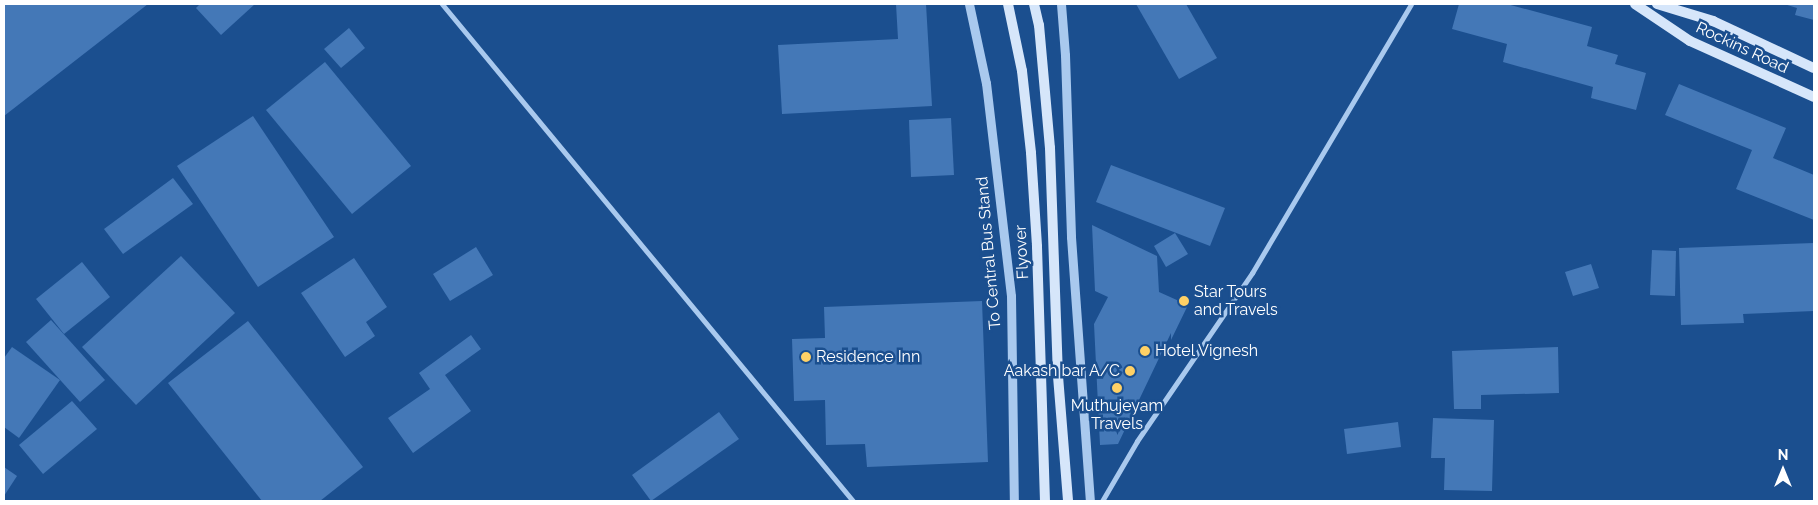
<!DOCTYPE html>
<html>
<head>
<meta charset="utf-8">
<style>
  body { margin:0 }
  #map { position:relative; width:1818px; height:505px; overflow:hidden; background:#1b4f8f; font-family:Raleway,sans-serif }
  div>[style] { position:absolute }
  .building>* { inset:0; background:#4478b7 }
  .minor>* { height:5px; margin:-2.5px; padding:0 2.5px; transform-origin:2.5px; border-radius:2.5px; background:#a9c9ee }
  .tertiary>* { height:9px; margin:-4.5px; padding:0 4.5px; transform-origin:4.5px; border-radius:4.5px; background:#a9c9ee }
  .secondary>* { height:10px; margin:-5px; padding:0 5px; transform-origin:5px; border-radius:5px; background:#d6e6fa }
  .dots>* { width:14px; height:14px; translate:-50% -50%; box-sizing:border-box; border:2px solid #1b4f8f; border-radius:50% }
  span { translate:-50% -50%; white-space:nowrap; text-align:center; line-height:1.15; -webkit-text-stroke:5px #1b4f8f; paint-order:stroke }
  .street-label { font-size:16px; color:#fff }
  .poi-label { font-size:16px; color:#fff }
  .left { translate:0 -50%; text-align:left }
  .right { translate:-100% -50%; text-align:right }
  .frame { position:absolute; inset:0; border:5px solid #fff; pointer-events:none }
  .north { position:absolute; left:1758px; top:445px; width:50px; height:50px; -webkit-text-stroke:4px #1b4f8f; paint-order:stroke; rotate:0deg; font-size:14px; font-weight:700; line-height:20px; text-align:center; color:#fff }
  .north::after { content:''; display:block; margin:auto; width:18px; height:22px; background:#fff; clip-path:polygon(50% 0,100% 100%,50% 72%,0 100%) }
</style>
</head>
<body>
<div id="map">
  <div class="building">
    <i style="clip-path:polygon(4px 4px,148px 4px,4px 116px)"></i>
    <i style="clip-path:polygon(200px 4px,255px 4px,221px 35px,196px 8px)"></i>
    <i style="clip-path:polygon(896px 4px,926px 4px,932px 106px,782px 114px,778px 45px,898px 39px)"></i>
    <i style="clip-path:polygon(1136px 4px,1186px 4px,1217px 58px,1179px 79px)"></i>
    <i style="clip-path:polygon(1459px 4px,1507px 4px,1592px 27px,1587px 46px,1618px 55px,1615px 64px,1646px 73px,1636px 110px,1591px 98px,1593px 87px,1503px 62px,1507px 44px,1452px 29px)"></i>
    <i style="clip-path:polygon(1784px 4px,1814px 4px,1814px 20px,1795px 15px,1797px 8px)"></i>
    <i style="clip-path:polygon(349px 28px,365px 48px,341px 68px,324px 49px)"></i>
    <i style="clip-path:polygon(325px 62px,411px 166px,352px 214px,266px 110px)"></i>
    <i style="clip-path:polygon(1679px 84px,1786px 128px,1773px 158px,1814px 175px,1814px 220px,1736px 189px,1752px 150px,1665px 115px)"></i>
    <i style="clip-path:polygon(253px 116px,334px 237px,258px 287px,177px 166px)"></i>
    <i style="clip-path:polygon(951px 118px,954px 175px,911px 177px,909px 120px)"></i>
    <i style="clip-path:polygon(1111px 165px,1225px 208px,1210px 246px,1096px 202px)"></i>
    <i style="clip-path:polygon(173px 178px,193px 204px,123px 254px,104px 229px)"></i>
    <i style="clip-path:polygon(1092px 225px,1157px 256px,1159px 292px,1188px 305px,1171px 340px,1171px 333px,1118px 444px,1100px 445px,1094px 324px,1108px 297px,1095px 291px)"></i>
    <i style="clip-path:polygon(1175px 233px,1188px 254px,1166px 267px,1154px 246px)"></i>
    <i style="clip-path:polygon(1814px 243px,1814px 311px,1743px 314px,1744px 323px,1681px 325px,1679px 248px)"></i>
    <i style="clip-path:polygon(476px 247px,493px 275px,450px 301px,433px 274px)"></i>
    <i style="clip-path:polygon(1652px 250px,1676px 251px,1675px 296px,1650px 295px)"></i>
    <i style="clip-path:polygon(181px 256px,235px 313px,136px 405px,82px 347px)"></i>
    <i style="clip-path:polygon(354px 258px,387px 307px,366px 322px,375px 336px,345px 357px,301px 293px)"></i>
    <i style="clip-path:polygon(82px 262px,110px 297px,64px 334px,36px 299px)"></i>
    <i style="clip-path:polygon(1591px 264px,1599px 288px,1573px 296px,1565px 272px)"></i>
    <i style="clip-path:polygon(982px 301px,988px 462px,867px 467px,865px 444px,826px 445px,825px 400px,794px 401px,792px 339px,825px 338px,824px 307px)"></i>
    <i style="clip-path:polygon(51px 320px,105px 380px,80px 402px,26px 342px)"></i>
    <i style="clip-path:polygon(248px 321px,363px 467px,320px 501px,262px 501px,168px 383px)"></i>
    <i style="clip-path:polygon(471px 335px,481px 349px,445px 375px,471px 411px,413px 453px,388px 418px,430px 389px,419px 373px)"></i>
    <i style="clip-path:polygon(12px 347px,60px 380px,19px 438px,4px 427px,4px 358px)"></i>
    <i style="clip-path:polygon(1558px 347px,1559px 393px,1481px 395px,1481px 409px,1454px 409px,1452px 351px)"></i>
    <i style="clip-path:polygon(72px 401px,97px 429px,43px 474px,19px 445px)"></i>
    <i style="clip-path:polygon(719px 412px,739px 439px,651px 501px,632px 475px)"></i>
    <i style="clip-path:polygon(1433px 418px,1494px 420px,1492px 491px,1444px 490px,1445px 458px,1431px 458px)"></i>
    <i style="clip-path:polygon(1398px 422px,1401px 447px,1347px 454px,1344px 429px)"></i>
    <i style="clip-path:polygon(4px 467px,17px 476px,4px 496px)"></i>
  </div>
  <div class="minor">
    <i style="left:442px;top:4px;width:645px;rotate:50.41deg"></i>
    <i style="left:1102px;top:501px;width:69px;rotate:-59.7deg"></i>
    <i style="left:1137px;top:441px;width:204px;rotate:-55.6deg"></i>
    <i style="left:1252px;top:273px;width:312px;rotate:-59.4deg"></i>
  </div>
  <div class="tertiary">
    <i style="left:969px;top:4px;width:81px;rotate:77.9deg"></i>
    <i style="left:986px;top:83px;width:214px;rotate:83.3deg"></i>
    <i style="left:1011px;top:296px;width:205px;rotate:89.2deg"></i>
    <i style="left:1061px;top:4px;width:51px;rotate:85.5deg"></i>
    <i style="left:1065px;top:55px;width:182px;rotate:88.1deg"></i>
    <i style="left:1071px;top:237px;width:265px;rotate:85.9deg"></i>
  </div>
  <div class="secondary">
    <i style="left:1008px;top:4px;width:68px;rotate:78.2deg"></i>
    <i style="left:1022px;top:71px;width:82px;rotate:83.7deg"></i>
    <i style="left:1031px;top:153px;width:94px;rotate:86.3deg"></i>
    <i style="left:1037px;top:247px;width:254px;rotate:88.2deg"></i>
    <i style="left:1034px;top:4px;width:22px;rotate:77deg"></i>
    <i style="left:1039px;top:25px;width:123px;rotate:84.9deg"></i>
    <i style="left:1050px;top:148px;width:228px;rotate:88deg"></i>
    <i style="left:1058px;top:376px;width:125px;rotate:85.4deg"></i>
    <i style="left:1635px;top:4px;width:66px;rotate:33.9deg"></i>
    <i style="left:1690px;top:41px;width:136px;rotate:24.3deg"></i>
    <i style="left:1657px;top:4px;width:59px;rotate:16.9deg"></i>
    <i style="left:1713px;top:21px;width:111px;rotate:25deg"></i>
  </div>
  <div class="dots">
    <i style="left:1184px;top:301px;background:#ffd166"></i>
    <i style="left:1145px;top:351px;background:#ffd166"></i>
    <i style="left:806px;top:357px;background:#ffd166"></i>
    <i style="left:1130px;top:371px;background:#ffd166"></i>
    <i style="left:1117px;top:388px;background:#ffd166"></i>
  </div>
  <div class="street-label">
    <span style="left:1742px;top:48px;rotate:25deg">Rockins Road</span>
    <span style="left:1022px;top:252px;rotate:-93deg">Flyover</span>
    <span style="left:989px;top:253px;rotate:-95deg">To Central Bus Stand</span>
  </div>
  <div class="poi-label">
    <span class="left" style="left:1194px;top:301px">Star Tours<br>and Travels</span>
    <span class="left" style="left:1155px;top:351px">Hotel Vignesh</span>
    <span class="left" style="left:816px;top:357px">Residence Inn</span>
    <span class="right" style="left:1120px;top:371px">Aakash bar A/C</span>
    <span style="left:1117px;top:415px">Muthujeyam<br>Travels</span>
  </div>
  <div class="frame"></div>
  <div class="north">N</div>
</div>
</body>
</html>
